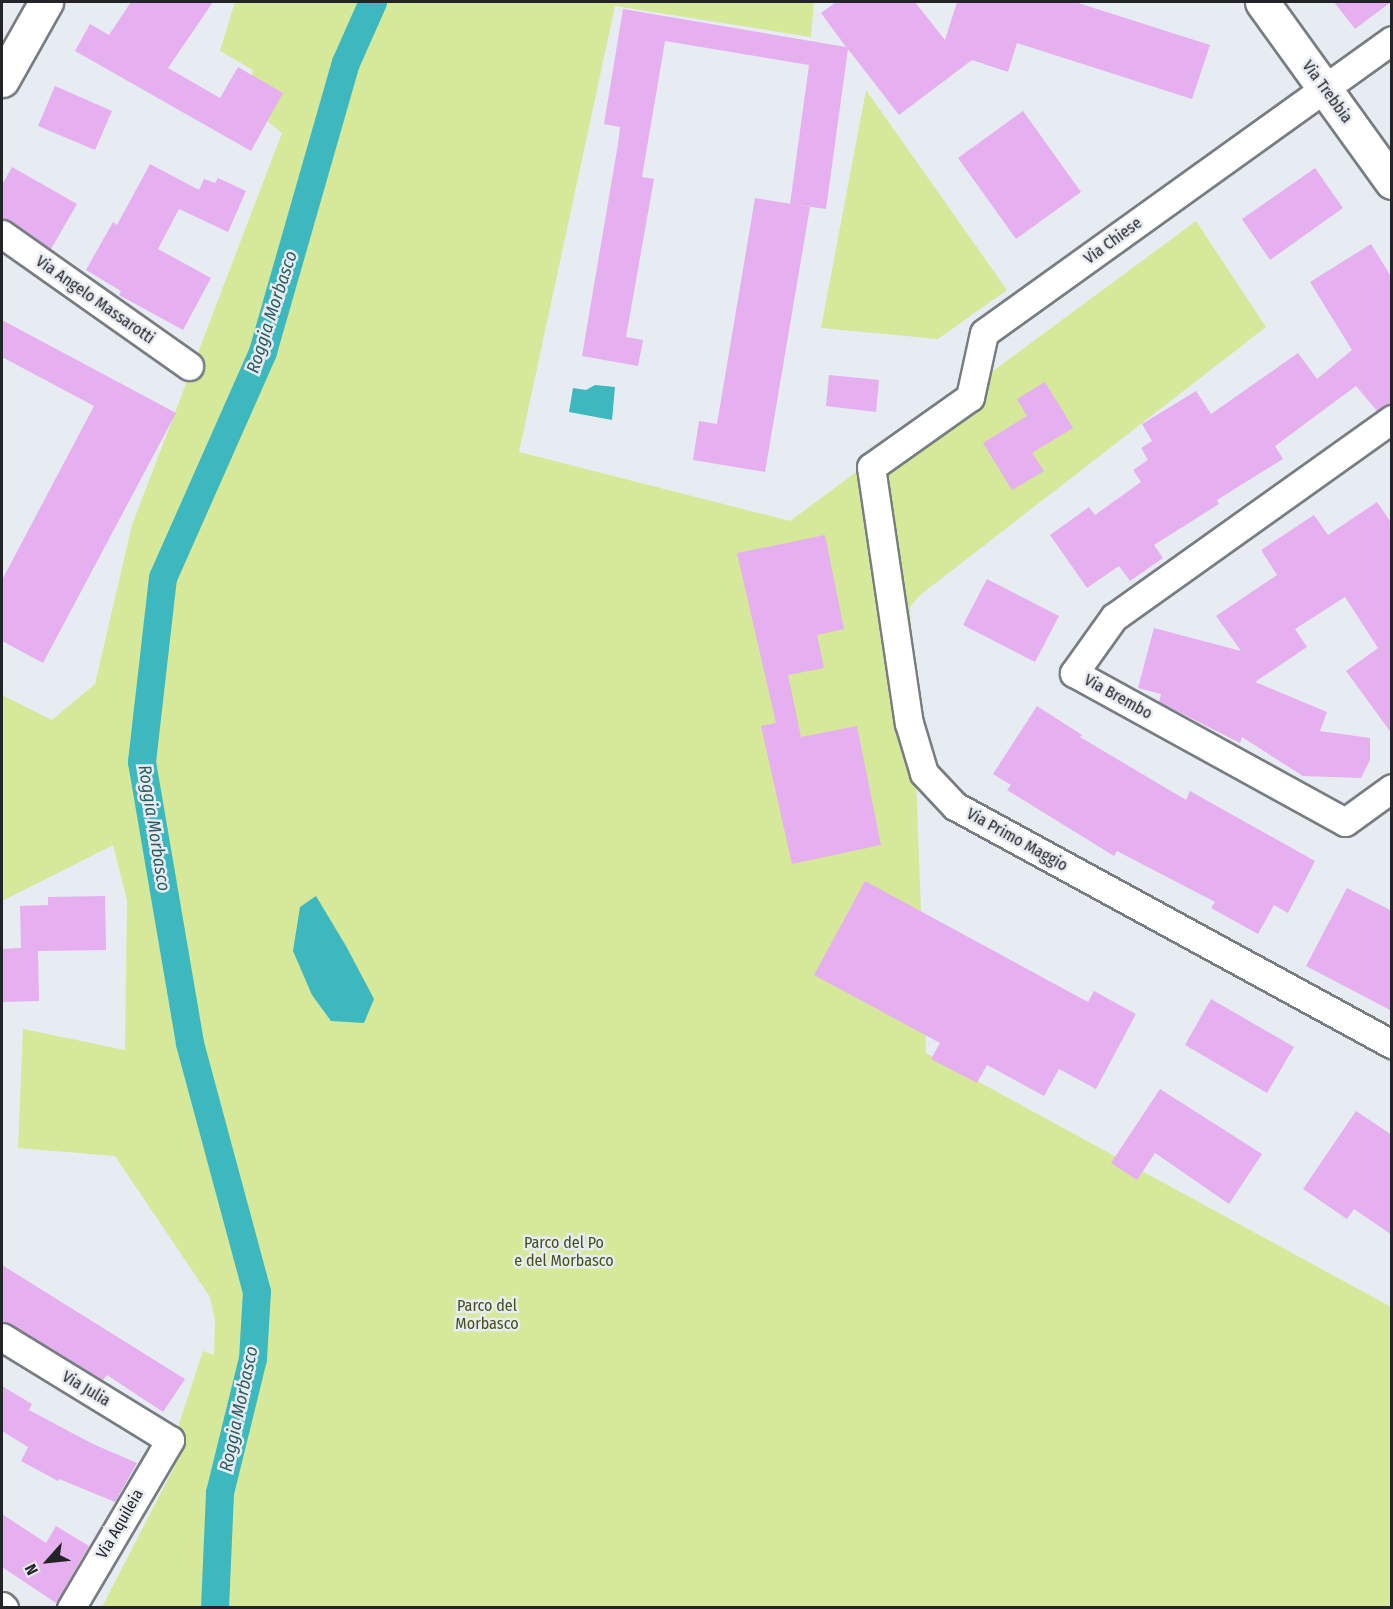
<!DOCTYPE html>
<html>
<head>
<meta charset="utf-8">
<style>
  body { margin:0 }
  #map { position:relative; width:1393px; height:1609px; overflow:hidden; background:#e7ecf3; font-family:"Fira Sans Condensed",sans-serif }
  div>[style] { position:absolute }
  .green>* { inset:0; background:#d6e899 }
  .water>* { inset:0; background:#3db8bf }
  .canal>* { height:28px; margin:-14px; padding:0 14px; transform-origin:14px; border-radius:14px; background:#3db8bf }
  .building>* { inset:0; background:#e6aff0 }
  .roads { filter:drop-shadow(2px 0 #787d82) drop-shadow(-2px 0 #787d82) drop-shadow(0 2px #787d82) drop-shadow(0 -2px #787d82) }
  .minor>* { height:27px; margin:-13.5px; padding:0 13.5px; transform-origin:13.5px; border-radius:13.5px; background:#fff }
  .tertiary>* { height:33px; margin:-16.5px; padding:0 16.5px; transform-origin:16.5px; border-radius:16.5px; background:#fff }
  span { translate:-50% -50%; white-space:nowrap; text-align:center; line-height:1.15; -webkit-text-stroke:5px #e7ecf3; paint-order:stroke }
  .street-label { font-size:16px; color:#222427 }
  .park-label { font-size:16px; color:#455016 }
  .water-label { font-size:18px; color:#2b5d60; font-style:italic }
  .frame { position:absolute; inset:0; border:3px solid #222427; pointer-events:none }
  .north { position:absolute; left:18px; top:1531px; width:60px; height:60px; -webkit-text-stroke:4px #e7ecf3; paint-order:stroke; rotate:243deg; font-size:16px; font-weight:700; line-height:24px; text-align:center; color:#222427 }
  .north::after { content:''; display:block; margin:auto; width:21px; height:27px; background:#222427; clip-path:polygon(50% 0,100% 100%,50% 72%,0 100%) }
</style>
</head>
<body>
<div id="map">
  <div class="green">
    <i style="clip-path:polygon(235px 2px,814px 2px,811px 37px,615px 6px,519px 452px,790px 521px,1196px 221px,1266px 327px,919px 596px,910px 607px,926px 1053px,1391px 1307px,1391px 1607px,102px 1607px,183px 1450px,183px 1442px,178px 1427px,203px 1351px,214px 1355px,215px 1321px,210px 1297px,115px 1156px,18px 1148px,23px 1029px,125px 1050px,127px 900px,113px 845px,2px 901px,2px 695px,52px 720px,95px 684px,132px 525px,282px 133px,244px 102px,253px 70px,220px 51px)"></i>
    <i style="clip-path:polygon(866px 90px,1007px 290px,938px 339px,821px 328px)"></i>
  </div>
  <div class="water">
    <i style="clip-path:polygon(595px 385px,615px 387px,612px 420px,569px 412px,573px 388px,586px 390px)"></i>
    <i style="clip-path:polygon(316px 896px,346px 946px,374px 999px,364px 1023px,331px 1021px,312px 995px,293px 951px,300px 907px)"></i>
  </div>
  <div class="canal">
    <i style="left:215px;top:1608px;width:115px;rotate:-87.5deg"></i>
    <i style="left:220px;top:1493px;width:138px;rotate:-76.2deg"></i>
    <i style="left:253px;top:1359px;width:67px;rotate:-86.6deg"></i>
    <i style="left:257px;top:1292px;width:258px;rotate:-105.1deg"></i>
    <i style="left:190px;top:1043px;width:285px;rotate:-99.7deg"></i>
    <i style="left:142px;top:762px;width:185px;rotate:-83.5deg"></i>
    <i style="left:163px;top:578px;width:247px;rotate:-66.1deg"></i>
    <i style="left:263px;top:352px;width:301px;rotate:-74deg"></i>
    <i style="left:346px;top:63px;width:67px;rotate:-66.1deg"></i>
  </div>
  <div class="building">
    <i style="clip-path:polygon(131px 2px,213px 2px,168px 68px,220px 98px,238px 67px,283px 93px,251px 151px,75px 51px,90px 24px,109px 35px)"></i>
    <i style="clip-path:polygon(836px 2px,915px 2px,945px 40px,957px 2px,1075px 2px,1210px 45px,1192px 99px,1017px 43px,1008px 72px,972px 60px,899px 115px,848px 49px,826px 209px,790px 204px,809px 65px,665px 41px,642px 177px,654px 179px,626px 337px,643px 340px,638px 366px,582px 356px,618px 144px,620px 127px,604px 124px,623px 9px,846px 47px,821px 13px)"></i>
    <i style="clip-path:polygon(1334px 2px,1391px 2px,1355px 29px)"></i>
    <i style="clip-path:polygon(55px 86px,112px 111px,95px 150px,38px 126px)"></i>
    <i style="clip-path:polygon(1023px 111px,1081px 192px,1016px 239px,958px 158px)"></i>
    <i style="clip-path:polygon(150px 164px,199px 190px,204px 179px,215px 183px,218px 178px,246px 191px,228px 232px,179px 209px,158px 249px,211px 278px,183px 330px,119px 295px,121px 291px,86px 270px,113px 222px,117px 225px)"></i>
    <i style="clip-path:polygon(12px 167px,77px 204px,51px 249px,11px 221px,2px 219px,2px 185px)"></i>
    <i style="clip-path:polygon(1315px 168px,1343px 208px,1270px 260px,1242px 219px)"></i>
    <i style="clip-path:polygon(755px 198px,810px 207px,765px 472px,693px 460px,699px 421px,717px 424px)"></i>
    <i style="clip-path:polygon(1371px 244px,1392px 278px,1392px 403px,1377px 411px,1356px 386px,1275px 446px,1283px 459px,1217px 500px,1219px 504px,1154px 545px,1163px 558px,1130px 581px,1119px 566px,1087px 588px,1050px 535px,1089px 507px,1095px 515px,1141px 482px,1133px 470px,1148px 460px,1141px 448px,1152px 441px,1142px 424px,1196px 391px,1211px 414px,1298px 353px,1317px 379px,1352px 350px,1310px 282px)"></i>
    <i style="clip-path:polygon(2px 320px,176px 413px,43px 663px,2px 641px,2px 580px,94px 406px,2px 357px)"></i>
    <i style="clip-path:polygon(829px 375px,879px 380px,876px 412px,826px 406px)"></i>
    <i style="clip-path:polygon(1045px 382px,1073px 428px,1032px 453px,1044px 471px,1012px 490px,983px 443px,1027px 416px,1017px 399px)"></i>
    <i style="clip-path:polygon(1377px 502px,1392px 524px,1392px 734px,1346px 671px,1378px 648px,1345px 597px,1295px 629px,1307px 647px,1255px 682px,1327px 712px,1320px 731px,1370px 738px,1370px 760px,1361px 778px,1303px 776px,1242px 737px,1240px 743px,1159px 702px,1161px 694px,1138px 688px,1154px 628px,1241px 651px,1216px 616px,1277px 575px,1261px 550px,1314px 515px,1328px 535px)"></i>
    <i style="clip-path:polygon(825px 535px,844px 629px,817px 635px,824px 668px,788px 675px,801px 737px,857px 726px,881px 845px,792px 864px,761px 726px,776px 723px,737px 553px)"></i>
    <i style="clip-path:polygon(987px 579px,1059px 616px,1035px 662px,963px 625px)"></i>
    <i style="clip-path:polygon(1037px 706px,1082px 735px,1080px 737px,1186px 800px,1190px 791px,1315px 861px,1288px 913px,1274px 905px,1258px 934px,1211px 908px,1215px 902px,1117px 851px,1114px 856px,1007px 790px,1011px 785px,993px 774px)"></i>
    <i style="clip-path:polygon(865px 881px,1088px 1002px,1094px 991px,1136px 1014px,1096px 1089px,1059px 1069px,1044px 1096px,987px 1065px,977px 1083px,931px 1059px,940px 1043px,814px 975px)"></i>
    <i style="clip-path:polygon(1347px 888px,1392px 911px,1392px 1011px,1306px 966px)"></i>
    <i style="clip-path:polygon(105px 896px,106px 950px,38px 951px,39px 1001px,2px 1002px,2px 949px,21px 948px,20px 906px,48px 905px,48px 897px)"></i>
    <i style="clip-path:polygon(1211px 999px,1294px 1047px,1267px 1093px,1185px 1045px)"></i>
    <i style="clip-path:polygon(1160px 1089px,1262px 1154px,1229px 1204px,1155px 1153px,1137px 1180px,1111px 1163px)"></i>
    <i style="clip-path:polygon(1356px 1111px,1392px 1135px,1392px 1235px,1354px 1209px,1347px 1219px,1303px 1189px)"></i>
    <i style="clip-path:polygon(2px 1265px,185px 1379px,163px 1412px,107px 1375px,103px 1380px,10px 1324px,2px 1321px)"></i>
    <i style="clip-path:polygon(2px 1386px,32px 1404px,29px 1410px,93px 1444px,137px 1463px,115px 1502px,59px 1479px,58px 1481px,21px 1461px,28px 1447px,2px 1431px)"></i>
    <i style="clip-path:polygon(2px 1514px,46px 1543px,56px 1526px,89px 1546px,56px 1603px,2px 1567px)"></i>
  </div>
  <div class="roads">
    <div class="minor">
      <i style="left:1392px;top:40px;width:502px;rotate:144.32deg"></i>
      <i style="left:984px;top:333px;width:66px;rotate:102.3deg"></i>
      <i style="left:970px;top:397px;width:121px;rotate:144.7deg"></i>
      <i style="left:871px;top:467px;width:259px;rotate:81.6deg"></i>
      <i style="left:909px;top:723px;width:52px;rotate:73.3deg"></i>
      <i style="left:924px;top:773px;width:45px;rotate:46.8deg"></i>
      <i style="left:955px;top:806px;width:498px;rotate:28.6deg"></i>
      <i style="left:2px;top:234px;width:229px;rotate:35.2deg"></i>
      <i style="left:1392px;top:419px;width:341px;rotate:144.5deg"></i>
      <i style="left:1114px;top:617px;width:69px;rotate:125.5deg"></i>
      <i style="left:1074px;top:673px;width:309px;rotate:28.8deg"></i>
      <i style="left:1345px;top:822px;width:58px;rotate:-35.9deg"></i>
      <i style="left:2px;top:1337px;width:197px;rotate:31.5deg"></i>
      <i style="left:170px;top:1440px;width:195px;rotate:120.5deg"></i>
      <i style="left:2px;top:1606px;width:3px;rotate:45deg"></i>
    </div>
    <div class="tertiary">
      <i style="left:1262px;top:2px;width:222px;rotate:54.2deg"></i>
      <i style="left:2px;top:80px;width:90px;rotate:-60.6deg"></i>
    </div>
  </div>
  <div class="street-label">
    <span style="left:1327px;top:92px;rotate:54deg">Via Trebbia</span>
    <span style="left:1113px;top:241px;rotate:-36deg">Via Chiese</span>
    <span style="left:95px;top:300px;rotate:35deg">Via Angelo Massarotti</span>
    <span style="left:1118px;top:697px;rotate:29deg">Via Brembo</span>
    <span style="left:1017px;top:840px;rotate:29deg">Via Primo Maggio</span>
    <span style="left:86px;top:1389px;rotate:31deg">Via Julia</span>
    <span style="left:120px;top:1524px;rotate:-60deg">Via Aquileia</span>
  </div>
  <div class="park-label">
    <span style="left:564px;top:1252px">Parco del Po<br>e del Morbasco</span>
    <span style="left:487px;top:1315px">Parco del<br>Morbasco</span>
  </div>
  <div class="water-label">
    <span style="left:272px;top:312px;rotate:-72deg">Roggia Morbasco</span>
    <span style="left:154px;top:828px;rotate:81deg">Roggia Morbasco</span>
    <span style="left:239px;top:1409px;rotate:-78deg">Roggia Morbasco</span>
  </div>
  <div class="frame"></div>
  <div class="north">N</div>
</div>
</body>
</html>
